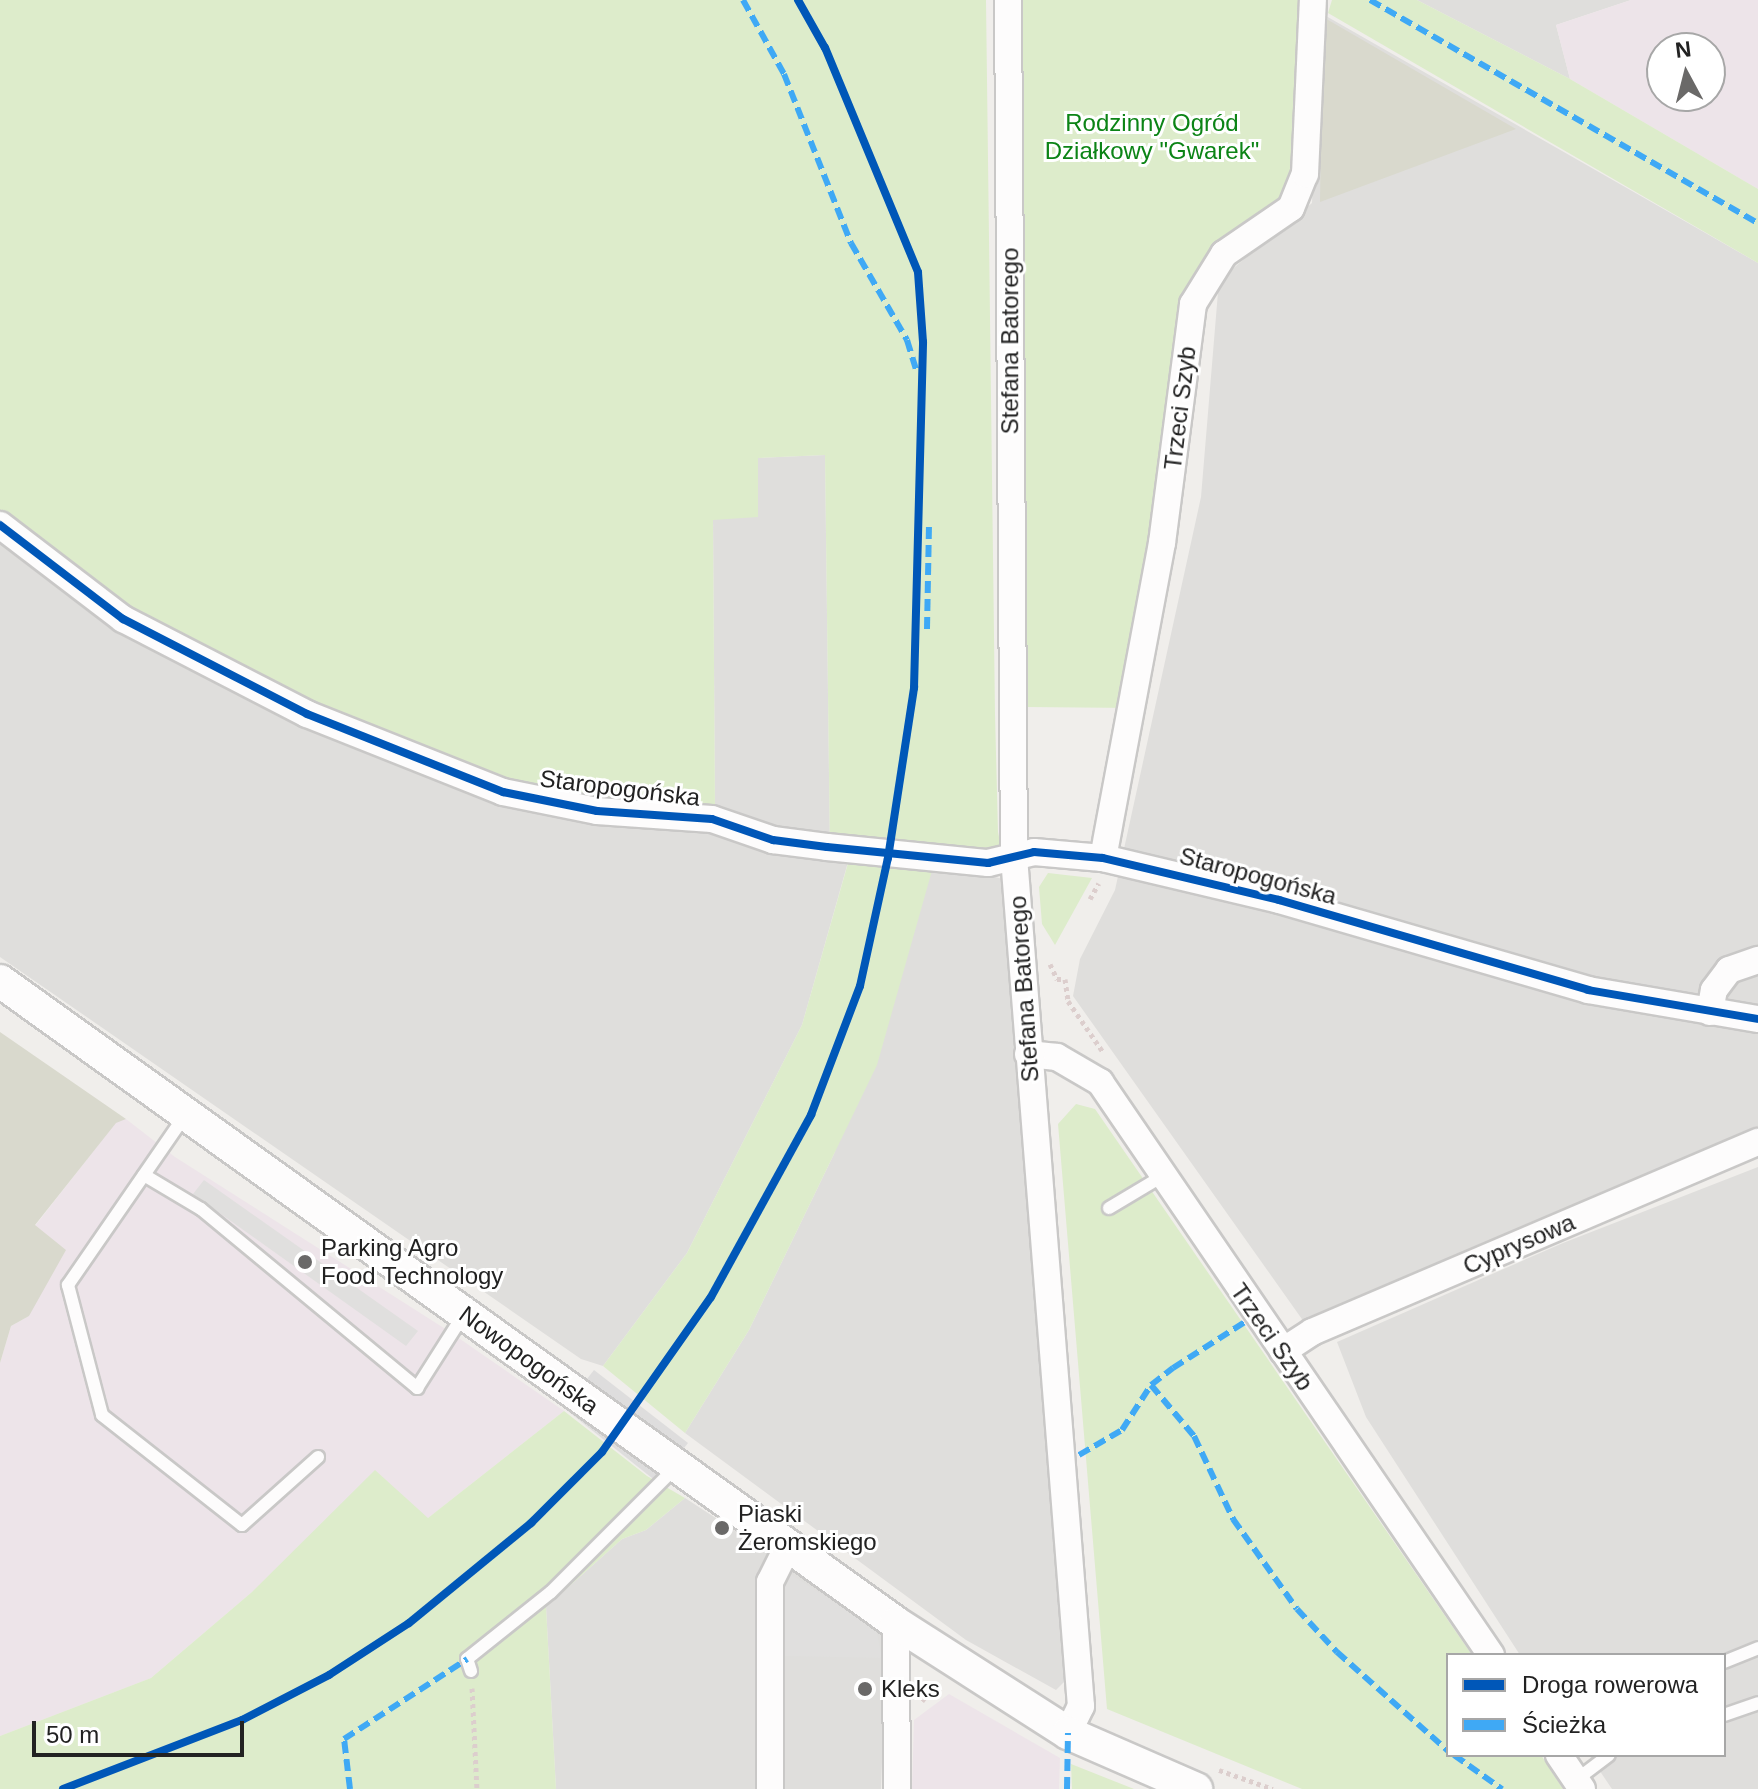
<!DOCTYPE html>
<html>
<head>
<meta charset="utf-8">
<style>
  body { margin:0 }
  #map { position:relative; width:1758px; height:1789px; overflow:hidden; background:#f0eeeb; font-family:Helvetica,sans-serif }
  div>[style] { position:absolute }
  .residential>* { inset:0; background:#dfdedc }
  .industrial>* { inset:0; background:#ede4e9 }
  .construction>* { inset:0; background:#d9d9cd }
  .grass>* { inset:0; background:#ddeccb }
  .parking>* { inset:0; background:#e0dfde }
  .pier>* { inset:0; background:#dedddd }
  .path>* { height:5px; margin-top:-2.5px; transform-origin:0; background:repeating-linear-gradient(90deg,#dccecd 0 4px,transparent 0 8px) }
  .roads { filter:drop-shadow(2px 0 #c9c8c7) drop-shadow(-2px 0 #c9c8c7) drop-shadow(0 2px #c9c8c7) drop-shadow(0 -2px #c9c8c7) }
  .service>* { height:12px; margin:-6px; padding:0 6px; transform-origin:6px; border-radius:6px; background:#fdfcfc }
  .minor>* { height:26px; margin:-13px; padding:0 13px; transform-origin:13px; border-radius:13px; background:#fdfcfc }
  .tertiary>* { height:32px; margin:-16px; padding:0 16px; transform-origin:16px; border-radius:16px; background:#fdfcfc }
  .quiet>* { height:6px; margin-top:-3px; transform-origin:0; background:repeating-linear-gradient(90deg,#3fa9f5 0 12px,transparent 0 18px) }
  .cycleway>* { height:8px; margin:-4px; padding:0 4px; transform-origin:4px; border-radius:4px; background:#0057b8 }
  .dots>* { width:22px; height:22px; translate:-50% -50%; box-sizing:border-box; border:4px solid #fff; border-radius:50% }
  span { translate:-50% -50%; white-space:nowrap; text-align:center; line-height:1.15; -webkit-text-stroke:6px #fff; paint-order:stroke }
  .park-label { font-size:24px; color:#0c8416 }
  .street-label { font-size:24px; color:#222 }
  .poi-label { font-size:24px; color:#222 }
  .left { translate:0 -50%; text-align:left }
  .legend { position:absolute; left:1446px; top:1653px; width:280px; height:104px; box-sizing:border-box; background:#fff; border:2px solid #a7a7a7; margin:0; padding:10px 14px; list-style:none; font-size:24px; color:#222 }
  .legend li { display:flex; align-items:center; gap:16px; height:40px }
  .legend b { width:40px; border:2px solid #a7a7a7 }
  .north { position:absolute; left:1646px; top:32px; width:80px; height:80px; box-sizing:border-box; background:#fff; border:2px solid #a7a7a7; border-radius:50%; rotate:353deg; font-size:22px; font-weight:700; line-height:32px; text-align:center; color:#222 }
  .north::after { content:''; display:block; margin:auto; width:28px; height:36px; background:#6a6968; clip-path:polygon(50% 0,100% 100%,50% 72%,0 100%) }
  .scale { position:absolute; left:32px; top:1721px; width:212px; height:36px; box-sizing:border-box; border:4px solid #222; border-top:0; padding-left:10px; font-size:24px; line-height:28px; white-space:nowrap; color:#222; -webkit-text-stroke:6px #fff; paint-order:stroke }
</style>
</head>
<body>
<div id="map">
  <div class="residential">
    <i style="clip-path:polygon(1417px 0,1631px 0,1556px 25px,1570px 79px)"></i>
    <i style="clip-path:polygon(1319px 12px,1758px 263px,1758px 1130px,1304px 1322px,1073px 996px,1080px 959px,1115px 890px,1201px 497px,1219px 280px,1312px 203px)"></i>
    <i style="clip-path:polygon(825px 455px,830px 854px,850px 855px,802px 1025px,687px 1253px,603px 1366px,581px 1359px,0 957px,0 515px,715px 809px,713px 520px,758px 458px)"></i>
    <i style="clip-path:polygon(935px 860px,1006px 880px,1014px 1053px,1049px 1409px,1064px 1682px,1056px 1690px,966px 1640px,685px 1433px,749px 1330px,834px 1154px)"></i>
    <i style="clip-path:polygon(1758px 1167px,1758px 1789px,1612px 1789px,1589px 1755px,1724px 1755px,1724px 1655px,1520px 1655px,1366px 1417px,1337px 1342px,1563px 1243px)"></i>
    <i style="clip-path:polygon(685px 1498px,887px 1630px,881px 1789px,556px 1789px,546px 1607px,622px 1539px,646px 1530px)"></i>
  </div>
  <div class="industrial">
    <i style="clip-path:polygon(evenodd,1631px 0,1758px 0,1758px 189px,1570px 79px,1556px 25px,1631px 0,1662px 48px,1710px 48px,1710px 96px,1662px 96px,1662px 48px)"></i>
    <i style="clip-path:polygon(126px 1119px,175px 1157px,447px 1330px,564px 1411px,428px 1518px,252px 1592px,151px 1678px,0 1736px,0 1363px,11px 1326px,29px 1316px,35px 1226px,116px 1122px)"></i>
    <i style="clip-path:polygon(949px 1694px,1060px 1758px,1059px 1789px,912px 1789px,914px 1720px)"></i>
  </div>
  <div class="construction">
    <i style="clip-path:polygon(1323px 17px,1516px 129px,1320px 202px)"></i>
    <i style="clip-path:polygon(0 1032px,126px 1119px,116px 1123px,35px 1225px,66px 1250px,29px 1316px,11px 1326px,0 1363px)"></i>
  </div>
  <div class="grass">
    <i style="clip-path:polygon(0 0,986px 0,995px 714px,998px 832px,1006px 871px,935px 860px,877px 1065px,749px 1330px,685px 1433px,603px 1366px,687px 1253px,802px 1025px,850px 856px,830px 854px,825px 455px,758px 458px,758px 517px,713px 520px,715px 810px,516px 787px,311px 704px,128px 611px,0 515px)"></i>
    <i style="clip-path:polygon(1011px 0,1306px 0,1300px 198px,1224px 254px,1193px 304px,1135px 708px,1026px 707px)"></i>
    <i style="clip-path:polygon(1332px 0,1417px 0,1570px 79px,1758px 189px,1758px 263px,1328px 13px)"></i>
    <i style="clip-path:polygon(1048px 873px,1092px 878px,1055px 945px,1042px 924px,1039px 887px)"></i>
    <i style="clip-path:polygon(1076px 1104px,1095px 1109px,1472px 1655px,1448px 1655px,1448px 1755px,1541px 1755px,1563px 1789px,1302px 1789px,1107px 1709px,1058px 1124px)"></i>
    <i style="clip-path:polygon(564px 1411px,647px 1476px,685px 1498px,646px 1530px,622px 1539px,546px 1607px,556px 1789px,0 1789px,0 1736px,151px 1678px,252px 1592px,375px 1470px,428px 1518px)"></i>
    <i style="clip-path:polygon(1071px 1764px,1134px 1789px,1072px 1789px)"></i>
  </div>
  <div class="parking">
    <i style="clip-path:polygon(204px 1180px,418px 1331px,406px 1346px,193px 1194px)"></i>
    <i style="clip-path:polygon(784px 1570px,876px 1629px,882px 1658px,783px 1656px)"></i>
  </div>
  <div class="pier">
    <i style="clip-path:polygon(594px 1370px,688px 1443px,657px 1482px,564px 1408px)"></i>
  </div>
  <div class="path">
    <i style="left:1090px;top:899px;width:18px;rotate:-61deg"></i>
    <i style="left:1050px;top:964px;width:17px;rotate:65deg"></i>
    <i style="left:1057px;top:979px;width:8px"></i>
    <i style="left:1065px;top:979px;width:22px;rotate:82deg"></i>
    <i style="left:1068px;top:1001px;width:62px;rotate:55.5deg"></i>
    <i style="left:472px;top:1688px;width:101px;rotate:87.2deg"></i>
    <i style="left:922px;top:1701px;width:11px;rotate:-52deg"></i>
    <i style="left:929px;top:1692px;width:14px;rotate:-12deg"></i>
    <i style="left:1219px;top:1770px;width:57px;rotate:19.4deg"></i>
  </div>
  <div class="roads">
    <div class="service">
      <i style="left:186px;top:1114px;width:208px;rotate:124.6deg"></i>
      <i style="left:68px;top:1285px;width:134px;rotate:75.3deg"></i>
      <i style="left:102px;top:1415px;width:178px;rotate:38.2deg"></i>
      <i style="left:242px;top:1525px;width:102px;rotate:-41.8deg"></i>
      <i style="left:144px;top:1175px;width:66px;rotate:30.8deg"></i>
      <i style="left:201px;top:1209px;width:281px;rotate:39.6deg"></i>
      <i style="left:417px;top:1388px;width:88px;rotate:-57.6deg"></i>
      <i style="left:1109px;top:1208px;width:61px;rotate:-30.8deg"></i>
      <i style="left:1724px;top:1662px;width:37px;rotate:-22deg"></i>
      <i style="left:471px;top:1671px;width:13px;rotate:-108deg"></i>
      <i style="left:467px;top:1659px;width:107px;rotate:-38.6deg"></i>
      <i style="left:551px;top:1592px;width:175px;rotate:-45deg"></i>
      <i style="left:1724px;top:1715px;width:36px;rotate:-19deg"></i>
      <i style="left:1576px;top:1780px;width:41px;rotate:-37.1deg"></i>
    </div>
    <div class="minor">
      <i style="left:1008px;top:0;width:857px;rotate:89.6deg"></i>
      <i style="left:1014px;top:857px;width:852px;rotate:85.49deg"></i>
      <i style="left:1081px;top:1706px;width:30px;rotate:116deg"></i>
      <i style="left:0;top:525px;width:155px;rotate:37.4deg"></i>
      <i style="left:123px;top:619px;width:207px;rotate:27.3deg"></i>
      <i style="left:307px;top:714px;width:211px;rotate:21.7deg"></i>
      <i style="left:503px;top:792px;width:96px;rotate:11.4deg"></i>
      <i style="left:597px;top:811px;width:115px;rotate:4deg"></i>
      <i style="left:712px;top:819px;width:65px;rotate:19deg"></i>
      <i style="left:773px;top:840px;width:54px;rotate:7.4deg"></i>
      <i style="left:827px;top:847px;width:162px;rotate:5.7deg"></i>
      <i style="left:988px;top:863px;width:47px;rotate:-13.4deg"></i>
      <i style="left:1034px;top:852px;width:69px;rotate:5deg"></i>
      <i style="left:1103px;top:858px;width:181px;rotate:13.4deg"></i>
      <i style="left:1279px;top:900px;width:322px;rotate:16.2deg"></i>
      <i style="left:1588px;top:990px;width:172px;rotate:9.7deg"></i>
      <i style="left:1103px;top:858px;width:320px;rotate:-79.4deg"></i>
      <i style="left:1162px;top:543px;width:241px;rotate:-82.6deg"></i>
      <i style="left:1193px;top:304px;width:59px;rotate:-58.2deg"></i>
      <i style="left:1224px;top:254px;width:81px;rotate:-34.5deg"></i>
      <i style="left:1291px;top:208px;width:37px;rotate:-68deg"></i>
      <i style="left:1305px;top:174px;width:174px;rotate:-87.4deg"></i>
      <i style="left:1710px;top:1012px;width:22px;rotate:-80deg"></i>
      <i style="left:1714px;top:990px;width:25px;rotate:-53deg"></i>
      <i style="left:1729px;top:970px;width:31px;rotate:-19deg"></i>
      <i style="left:1028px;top:1054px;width:29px;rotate:6deg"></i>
      <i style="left:1057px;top:1057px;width:50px;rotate:30.2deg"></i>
      <i style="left:1100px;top:1082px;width:694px;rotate:55.69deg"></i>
      <i style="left:1283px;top:1351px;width:35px;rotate:-33deg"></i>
      <i style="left:1312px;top:1332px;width:485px;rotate:-23.1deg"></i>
      <i style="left:896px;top:1623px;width:166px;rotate:89.7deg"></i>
      <i style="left:1559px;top:1755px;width:41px;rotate:55.9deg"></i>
      <i style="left:770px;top:1789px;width:207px;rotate:-90deg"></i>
      <i style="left:770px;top:1582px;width:42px;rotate:-63.4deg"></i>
    </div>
    <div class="tertiary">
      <i style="left:0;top:981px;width:1102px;rotate:35.62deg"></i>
      <i style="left:896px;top:1623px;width:204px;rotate:32.6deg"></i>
      <i style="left:1068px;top:1733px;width:140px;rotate:23.6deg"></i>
    </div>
  </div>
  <div class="quiet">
    <i style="left:743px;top:0;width:85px;rotate:61deg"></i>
    <i style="left:784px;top:74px;width:182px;rotate:68.4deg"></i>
    <i style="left:851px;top:243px;width:112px;rotate:60deg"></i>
    <i style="left:907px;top:340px;width:31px;rotate:73deg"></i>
    <i style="left:1370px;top:0;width:448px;rotate:29.9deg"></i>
    <i style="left:927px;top:629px;width:104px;rotate:-88.9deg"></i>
    <i style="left:1151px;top:1385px;width:67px;rotate:49.9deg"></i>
    <i style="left:1194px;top:1436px;width:92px;rotate:64.8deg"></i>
    <i style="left:1233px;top:1519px;width:110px;rotate:54.6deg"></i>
    <i style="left:1297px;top:1609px;width:59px;rotate:47.1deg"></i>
    <i style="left:1337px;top:1652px;width:149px;rotate:41.7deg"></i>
    <i style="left:1079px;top:1455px;width:50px;rotate:-30.2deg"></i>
    <i style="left:1122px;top:1430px;width:54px;rotate:-57.2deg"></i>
    <i style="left:1151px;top:1385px;width:28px;rotate:-38deg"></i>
    <i style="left:1173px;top:1368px;width:89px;rotate:-32.6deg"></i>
    <i style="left:1454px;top:1755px;width:59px;rotate:35.3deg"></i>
    <i style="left:350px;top:1789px;width:50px;rotate:-96.8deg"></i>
    <i style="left:344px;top:1739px;width:147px;rotate:-33deg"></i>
    <i style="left:1067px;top:1789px;width:56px;rotate:-89deg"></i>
  </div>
  <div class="cycleway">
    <i style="left:0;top:525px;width:155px;rotate:37.4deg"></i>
    <i style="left:123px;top:619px;width:207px;rotate:27.3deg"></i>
    <i style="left:307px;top:714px;width:211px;rotate:21.7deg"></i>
    <i style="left:503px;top:792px;width:96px;rotate:11.4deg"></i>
    <i style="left:597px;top:811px;width:115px;rotate:4deg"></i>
    <i style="left:712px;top:819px;width:65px;rotate:19deg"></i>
    <i style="left:773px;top:840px;width:54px;rotate:7.4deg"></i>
    <i style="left:827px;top:847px;width:162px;rotate:5.7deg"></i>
    <i style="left:988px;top:863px;width:47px;rotate:-13.4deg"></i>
    <i style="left:1034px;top:852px;width:69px;rotate:5deg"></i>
    <i style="left:1103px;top:858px;width:181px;rotate:13.4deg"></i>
    <i style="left:1279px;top:900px;width:322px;rotate:16.2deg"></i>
    <i style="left:1588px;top:990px;width:172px;rotate:9.7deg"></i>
    <i style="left:63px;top:1789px;width:192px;rotate:-21.1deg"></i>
    <i style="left:242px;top:1720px;width:98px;rotate:-27.3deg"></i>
    <i style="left:329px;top:1675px;width:95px;rotate:-33deg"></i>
    <i style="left:409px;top:1623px;width:158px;rotate:-39.3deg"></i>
    <i style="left:531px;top:1523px;width:100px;rotate:-45deg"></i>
    <i style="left:602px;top:1452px;width:189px;rotate:-54.9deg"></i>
    <i style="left:711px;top:1297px;width:208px;rotate:-61.2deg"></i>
    <i style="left:811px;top:1115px;width:138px;rotate:-69.2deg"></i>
    <i style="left:860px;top:986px;width:131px;rotate:-77.7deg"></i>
    <i style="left:888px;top:858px;width:172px;rotate:-81.3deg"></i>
    <i style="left:914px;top:688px;width:346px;rotate:-88.5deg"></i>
    <i style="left:923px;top:342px;width:70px;rotate:-94.1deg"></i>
    <i style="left:918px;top:272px;width:243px;rotate:-112.5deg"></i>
    <i style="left:825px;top:48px;width:55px;rotate:-119.4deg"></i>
  </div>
  <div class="dots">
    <i style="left:305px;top:1262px;background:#6a6968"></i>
    <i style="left:722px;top:1528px;background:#6a6968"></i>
    <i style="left:865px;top:1689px;background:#6a6968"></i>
  </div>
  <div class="park-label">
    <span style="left:1152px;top:137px">Rodzinny Ogród<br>Działkowy "Gwarek"</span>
  </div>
  <div class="street-label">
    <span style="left:1010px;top:341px;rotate:-90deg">Stefana Batorego</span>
    <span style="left:1180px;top:408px;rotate:-83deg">Trzeci Szyb</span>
    <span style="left:620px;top:788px;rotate:7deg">Staropogońska</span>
    <span style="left:1258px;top:876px;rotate:15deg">Staropogońska</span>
    <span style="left:1024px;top:989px;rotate:-94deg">Stefana Batorego</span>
    <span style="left:1519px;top:1244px;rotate:-23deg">Cyprysowa</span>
    <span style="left:1272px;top:1337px;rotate:55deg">Trzeci Szyb</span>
    <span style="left:529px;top:1360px;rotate:36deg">Nowopogońska</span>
  </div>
  <div class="poi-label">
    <span class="left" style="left:321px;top:1262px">Parking Agro<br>Food Technology</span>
    <span class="left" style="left:738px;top:1528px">Piaski<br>Żeromskiego</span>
    <span class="left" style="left:881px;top:1689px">Kleks</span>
  </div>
  <ul class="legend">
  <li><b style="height:10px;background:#0057b8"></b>Droga rowerowa</li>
  <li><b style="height:10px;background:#3fa9f5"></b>Ścieżka</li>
  </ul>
  <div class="north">N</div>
  <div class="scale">50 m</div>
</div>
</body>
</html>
